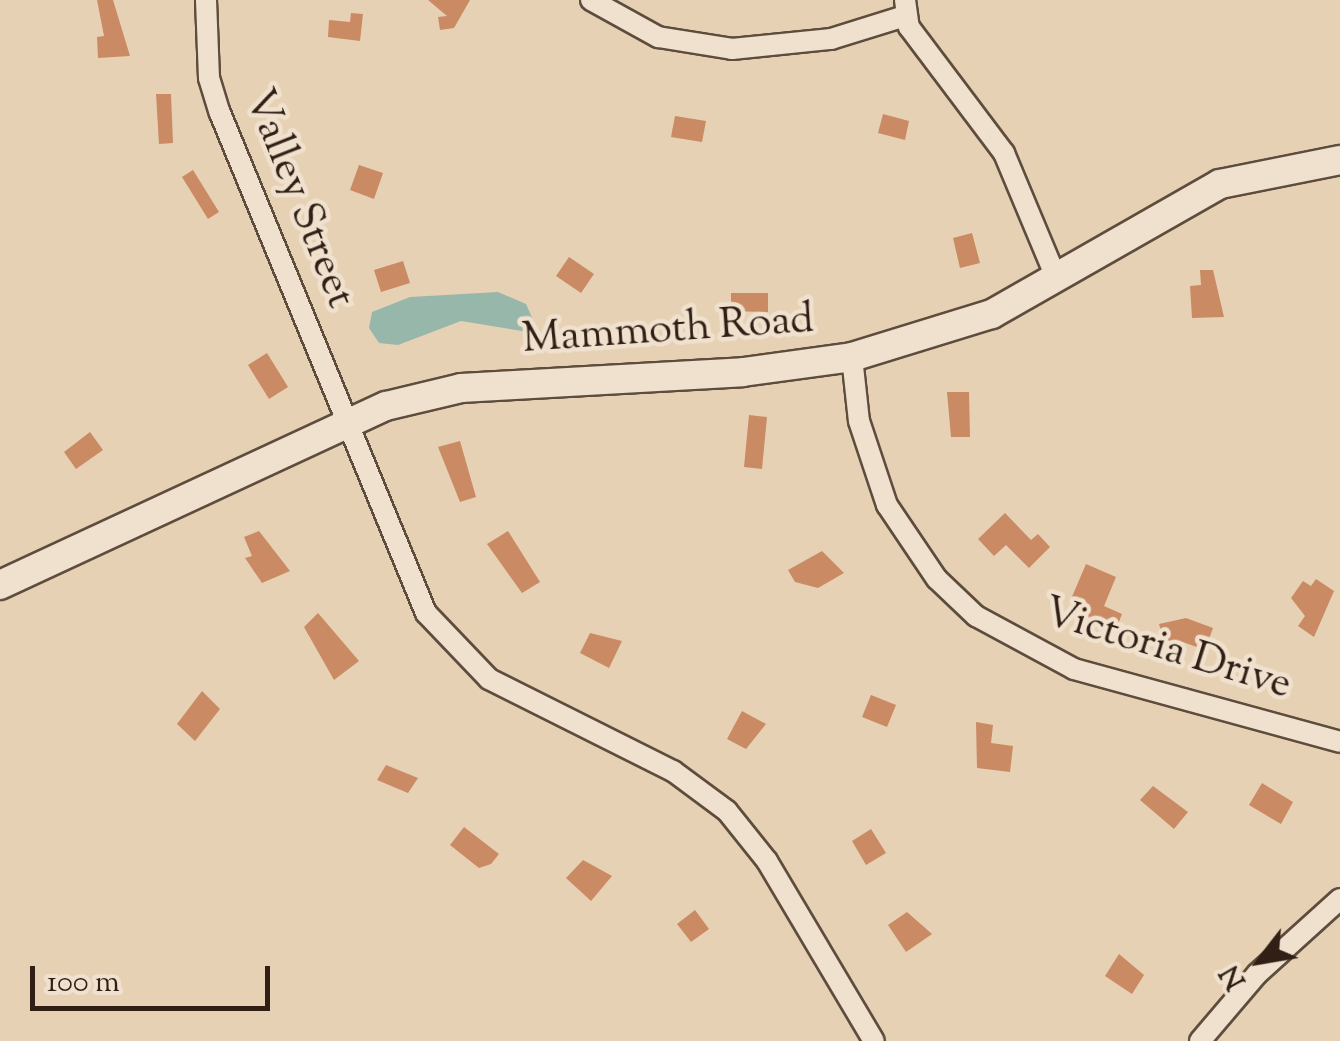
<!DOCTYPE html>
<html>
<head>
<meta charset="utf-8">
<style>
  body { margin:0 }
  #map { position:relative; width:1340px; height:1041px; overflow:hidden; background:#e7d1b4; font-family:"Sorts Mill Goudy",serif }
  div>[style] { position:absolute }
  .water>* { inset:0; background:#97b7aa }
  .building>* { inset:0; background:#c98a64 }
  .roads { filter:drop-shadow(2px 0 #5e4c3d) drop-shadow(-2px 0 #5e4c3d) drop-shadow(0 2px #5e4c3d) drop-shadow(0 -2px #5e4c3d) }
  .minor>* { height:20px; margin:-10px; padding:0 10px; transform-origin:10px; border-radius:10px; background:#efe1ce }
  .secondary>* { height:28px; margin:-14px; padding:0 14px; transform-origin:14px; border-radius:14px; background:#efe1ce }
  span { translate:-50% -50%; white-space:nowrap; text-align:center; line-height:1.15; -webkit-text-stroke:9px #efe1ce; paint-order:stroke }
  .street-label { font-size:42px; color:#311f15 }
  .north { position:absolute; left:1210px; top:911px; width:100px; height:100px; -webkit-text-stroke:8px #efe1ce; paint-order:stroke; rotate:239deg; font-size:28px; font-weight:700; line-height:40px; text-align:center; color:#311f15 }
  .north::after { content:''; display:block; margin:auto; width:35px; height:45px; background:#311f15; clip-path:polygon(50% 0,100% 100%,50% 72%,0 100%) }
  .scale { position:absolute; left:30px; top:966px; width:240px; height:45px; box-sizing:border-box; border:5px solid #311f15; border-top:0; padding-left:12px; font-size:30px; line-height:35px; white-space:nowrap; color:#311f15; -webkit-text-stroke:8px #efe1ce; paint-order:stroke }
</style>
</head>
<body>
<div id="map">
  <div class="water">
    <i style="clip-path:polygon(498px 292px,526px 304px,535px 324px,528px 332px,461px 321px,398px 345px,379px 343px,369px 328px,372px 312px,410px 297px)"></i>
  </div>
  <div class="building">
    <i style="clip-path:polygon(97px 0,113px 0,130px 56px,98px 58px,97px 37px,104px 36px)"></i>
    <i style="clip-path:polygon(428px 0,470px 0,454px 28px,440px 30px,438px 17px,447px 16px)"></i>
    <i style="clip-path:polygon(351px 13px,363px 14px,360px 41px,328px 37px,329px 20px,350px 22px)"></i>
    <i style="clip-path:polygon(156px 94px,171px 94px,173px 143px,159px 144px)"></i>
    <i style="clip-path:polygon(883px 114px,909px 121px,905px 140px,878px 133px)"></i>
    <i style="clip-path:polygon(675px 116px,706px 121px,702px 142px,671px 137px)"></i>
    <i style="clip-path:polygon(359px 165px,383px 173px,374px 199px,350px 190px)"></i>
    <i style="clip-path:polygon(193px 170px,219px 212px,208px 219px,182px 177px)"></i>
    <i style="clip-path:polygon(972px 233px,980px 263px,960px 268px,953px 238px)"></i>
    <i style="clip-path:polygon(569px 257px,594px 274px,581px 293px,556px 276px)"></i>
    <i style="clip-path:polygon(403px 261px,410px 283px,381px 292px,374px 270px)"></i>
    <i style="clip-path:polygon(1200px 270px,1213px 270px,1224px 317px,1192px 318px,1190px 286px,1201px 285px)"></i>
    <i style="clip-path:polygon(731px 293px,768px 293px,768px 312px,731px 311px)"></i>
    <i style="clip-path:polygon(267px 353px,288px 387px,269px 399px,248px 365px)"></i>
    <i style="clip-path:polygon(947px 392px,969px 392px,970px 437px,951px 437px)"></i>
    <i style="clip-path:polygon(749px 415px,767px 417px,762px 469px,744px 467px)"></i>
    <i style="clip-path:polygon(90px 432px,103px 450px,76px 469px,64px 452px)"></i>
    <i style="clip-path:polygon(460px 441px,476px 497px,460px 502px,438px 447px)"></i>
    <i style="clip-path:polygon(1005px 513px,1031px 540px,1038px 534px,1050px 547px,1029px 568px,1006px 545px,994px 556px,978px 539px)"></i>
    <i style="clip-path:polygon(259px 531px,290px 571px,262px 583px,245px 558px,252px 556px,244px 537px)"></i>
    <i style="clip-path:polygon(508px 531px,540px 582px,522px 593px,487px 544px)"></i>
    <i style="clip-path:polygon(822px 551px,844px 573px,818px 588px,795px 582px,788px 570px)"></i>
    <i style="clip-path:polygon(1086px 564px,1116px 577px,1104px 606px,1122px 614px,1117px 627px,1091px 622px,1071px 599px)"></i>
    <i style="clip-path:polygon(1316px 579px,1334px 591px,1314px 637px,1298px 626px,1305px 616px,1291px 598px,1303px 581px,1311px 586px)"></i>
    <i style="clip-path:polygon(318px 613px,359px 661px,334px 680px,304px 627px)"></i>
    <i style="clip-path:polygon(1186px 618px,1213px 628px,1205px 650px,1180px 641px,1165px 645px,1159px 624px)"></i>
    <i style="clip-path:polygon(590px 633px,622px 641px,609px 668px,580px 653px)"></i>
    <i style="clip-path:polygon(202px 691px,220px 709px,195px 741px,177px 724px)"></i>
    <i style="clip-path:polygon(871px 695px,896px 705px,887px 727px,862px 717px)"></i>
    <i style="clip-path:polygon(742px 711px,766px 724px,746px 749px,727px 739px)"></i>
    <i style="clip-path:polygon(976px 722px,993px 725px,991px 743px,1013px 746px,1010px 772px,977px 768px)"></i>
    <i style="clip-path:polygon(386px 765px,418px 778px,408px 793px,377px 780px)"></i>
    <i style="clip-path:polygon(1262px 783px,1293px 802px,1281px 824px,1249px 805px)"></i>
    <i style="clip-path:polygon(1153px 786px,1188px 812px,1174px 829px,1140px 800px)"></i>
    <i style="clip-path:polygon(464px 827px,499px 854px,491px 864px,479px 868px,450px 845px)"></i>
    <i style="clip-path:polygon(871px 829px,886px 853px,866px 865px,852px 841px)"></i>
    <i style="clip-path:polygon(583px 860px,612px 876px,591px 901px,566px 878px)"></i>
    <i style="clip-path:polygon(695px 910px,709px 929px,691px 942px,677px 924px)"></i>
    <i style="clip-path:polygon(907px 912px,932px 934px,906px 952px,888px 925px)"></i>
    <i style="clip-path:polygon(1119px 954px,1144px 975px,1132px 994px,1105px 976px)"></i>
  </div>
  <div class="roads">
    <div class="minor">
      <i style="left:206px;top:0;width:78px;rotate:87.8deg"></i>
      <i style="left:209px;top:78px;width:37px;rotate:73deg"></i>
      <i style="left:220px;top:113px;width:541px;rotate:67.61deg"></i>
      <i style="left:426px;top:613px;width:91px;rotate:46.3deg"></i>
      <i style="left:489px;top:679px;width:206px;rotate:26.6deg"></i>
      <i style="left:673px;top:771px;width:67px;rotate:36.5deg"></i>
      <i style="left:727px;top:811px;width:64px;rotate:51.3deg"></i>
      <i style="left:767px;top:861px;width:209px;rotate:59.3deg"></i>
      <i style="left:591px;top:0;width:77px;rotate:28.9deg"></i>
      <i style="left:658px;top:37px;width:75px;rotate:9.2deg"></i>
      <i style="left:732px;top:49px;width:100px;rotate:-5.8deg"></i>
      <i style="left:831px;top:39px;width:77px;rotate:-17.3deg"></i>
      <i style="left:905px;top:0;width:27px;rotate:82deg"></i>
      <i style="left:909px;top:27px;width:158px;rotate:53deg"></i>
      <i style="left:1004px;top:153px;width:138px;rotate:67.3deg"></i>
      <i style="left:852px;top:357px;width:64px;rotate:83.8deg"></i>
      <i style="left:859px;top:421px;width:89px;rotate:71.6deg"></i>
      <i style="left:887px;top:505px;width:89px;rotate:56deg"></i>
      <i style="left:937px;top:579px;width:54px;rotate:43.5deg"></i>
      <i style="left:976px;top:616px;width:111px;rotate:28.4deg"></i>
      <i style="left:1074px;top:669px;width:276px;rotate:15.3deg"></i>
      <i style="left:1200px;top:1041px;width:88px;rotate:-49.6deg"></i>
      <i style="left:1257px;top:974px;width:112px;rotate:-42.1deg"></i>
    </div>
    <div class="secondary">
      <i style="left:0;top:585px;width:425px;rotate:-24.9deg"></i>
      <i style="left:386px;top:406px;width:77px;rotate:-13.5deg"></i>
      <i style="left:461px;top:388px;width:282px;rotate:-3.2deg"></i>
      <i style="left:743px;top:372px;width:110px;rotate:-7.8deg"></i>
      <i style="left:852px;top:357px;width:146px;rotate:-17.1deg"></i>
      <i style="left:992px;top:314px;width:262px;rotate:-29.7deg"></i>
      <i style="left:1220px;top:184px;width:122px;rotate:-11.3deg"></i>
    </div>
  </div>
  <div class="street-label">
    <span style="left:298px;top:199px;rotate:68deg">Valley Street</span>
    <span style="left:668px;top:331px;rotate:-4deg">Mammoth Road</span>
    <span style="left:1167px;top:650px;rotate:17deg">Victoria Drive</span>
  </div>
  <div class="north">N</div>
  <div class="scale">100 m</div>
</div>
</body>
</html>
